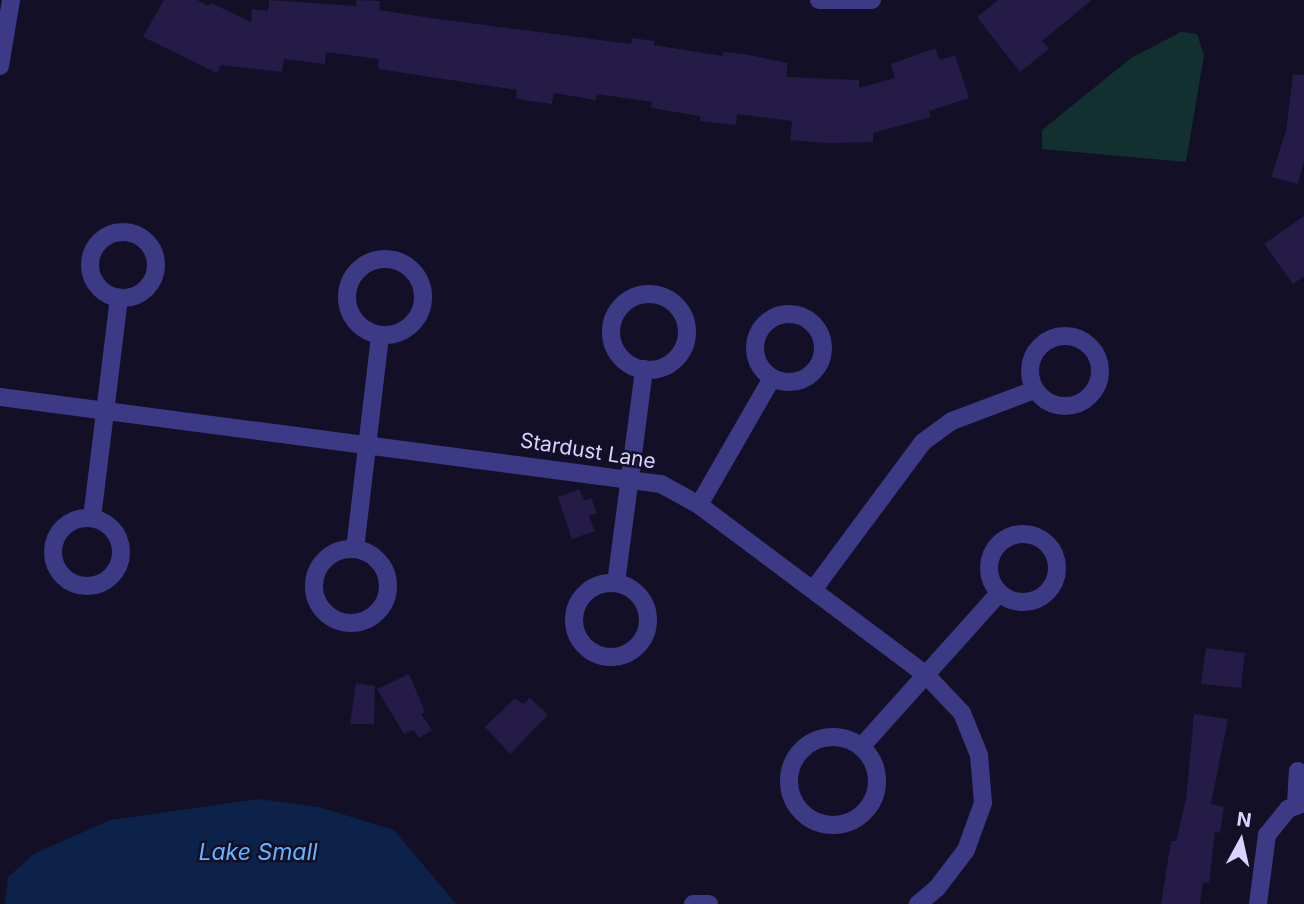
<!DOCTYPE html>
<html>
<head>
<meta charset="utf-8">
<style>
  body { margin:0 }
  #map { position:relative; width:1304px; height:904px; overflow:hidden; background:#130f26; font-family:Inter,sans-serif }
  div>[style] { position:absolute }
  .green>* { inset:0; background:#12302f }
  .water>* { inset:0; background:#0c2248 }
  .building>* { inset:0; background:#241b47 }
  .minor>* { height:18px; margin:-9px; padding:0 9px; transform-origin:9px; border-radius:9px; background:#3d3a85 }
  .minor>.ring { margin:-9px; padding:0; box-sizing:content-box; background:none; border:18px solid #3d3a85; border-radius:50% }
  span { translate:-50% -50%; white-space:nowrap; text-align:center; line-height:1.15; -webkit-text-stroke:5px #130f26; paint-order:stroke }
  .street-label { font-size:21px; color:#d9d4ff }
  .water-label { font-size:23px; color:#62b6ff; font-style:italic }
  .north { position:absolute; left:1206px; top:806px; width:70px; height:70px; -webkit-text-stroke:5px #130f26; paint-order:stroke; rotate:8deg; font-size:19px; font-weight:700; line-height:28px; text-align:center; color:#d9d4ff }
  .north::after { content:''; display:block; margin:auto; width:24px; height:32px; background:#d9d4ff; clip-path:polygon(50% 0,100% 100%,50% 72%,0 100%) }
</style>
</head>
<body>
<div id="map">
  <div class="green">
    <i style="clip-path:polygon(1181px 32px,1197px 34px,1204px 55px,1186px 162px,1042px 149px,1042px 130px,1131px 58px)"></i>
  </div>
  <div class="water">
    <i style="clip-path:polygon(258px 799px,319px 807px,394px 830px,456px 904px,5px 904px,8px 877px,34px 854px,110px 820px)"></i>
  </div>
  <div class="building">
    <i style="clip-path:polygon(164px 0,197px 0,209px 6px,211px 3px,251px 22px,252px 9px,268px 11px,269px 0,356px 6px,357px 0,380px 1px,379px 10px,438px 19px,631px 44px,632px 38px,654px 41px,654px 45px,723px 56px,723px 52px,744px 54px,788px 63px,786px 77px,859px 80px,859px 88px,895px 78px,891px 64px,935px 48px,940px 60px,955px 55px,969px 98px,929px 111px,931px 117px,873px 133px,873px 142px,827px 143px,790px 140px,792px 121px,737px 114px,736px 125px,700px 121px,700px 116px,651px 108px,652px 102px,597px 94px,596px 100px,554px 93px,552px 104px,516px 99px,517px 90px,378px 69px,379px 59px,326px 52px,325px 64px,284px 59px,282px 72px,221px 65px,217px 73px,143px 37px)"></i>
    <i style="clip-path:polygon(998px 0,1092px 0,1042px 41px,1049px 49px,1020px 72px,977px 17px)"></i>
    <i style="clip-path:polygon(1293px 74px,1304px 75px,1304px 160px,1298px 184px,1271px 177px,1286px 131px)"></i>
    <i style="clip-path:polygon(1304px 216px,1304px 276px,1293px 284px,1264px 244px)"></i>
    <i style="clip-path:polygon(579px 489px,584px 500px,591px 498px,597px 513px,589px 516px,595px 531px,572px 539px,558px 497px)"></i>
    <i style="clip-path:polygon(1206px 648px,1245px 653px,1241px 688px,1201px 684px)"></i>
    <i style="clip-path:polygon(409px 674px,425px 712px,421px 714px,432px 730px,419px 738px,413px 730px,404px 734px,377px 689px)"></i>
    <i style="clip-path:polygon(356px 683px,375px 686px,374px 724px,350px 724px)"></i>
    <i style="clip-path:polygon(515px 698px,523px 704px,530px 698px,548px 715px,510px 754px,485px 727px)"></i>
    <i style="clip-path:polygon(1194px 714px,1228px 719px,1211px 804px,1224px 807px,1220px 833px,1215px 832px,1209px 883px,1203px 882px,1200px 904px,1161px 904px,1171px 841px,1176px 841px,1186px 800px)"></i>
  </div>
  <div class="minor">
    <i style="left:819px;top:0;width:53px"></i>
    <i style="left:0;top:66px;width:67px;rotate:-80.5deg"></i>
    <i class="ring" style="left:90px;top:232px;width:48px;height:48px"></i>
    <i class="ring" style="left:347px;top:259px;width:58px;height:58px"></i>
    <i class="ring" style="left:611px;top:294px;width:58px;height:58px"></i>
    <i class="ring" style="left:755px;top:314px;width:50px;height:50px"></i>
    <i class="ring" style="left:1030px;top:336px;width:52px;height:52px"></i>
    <i style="left:0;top:397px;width:667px;rotate:7.5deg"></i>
    <i style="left:661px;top:484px;width:43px;rotate:28.9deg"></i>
    <i style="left:699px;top:505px;width:282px;rotate:36.8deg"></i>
    <i style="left:925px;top:674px;width:54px;rotate:46.5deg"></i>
    <i style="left:962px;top:713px;width:45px;rotate:68deg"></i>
    <i style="left:979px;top:755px;width:48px;rotate:85.2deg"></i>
    <i style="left:983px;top:803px;width:50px;rotate:109.9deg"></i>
    <i style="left:966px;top:850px;width:48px;rotate:127.3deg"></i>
    <i style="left:937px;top:888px;width:25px;rotate:140deg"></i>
    <i style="left:699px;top:505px;width:146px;rotate:-60.1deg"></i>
    <i class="ring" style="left:53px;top:518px;width:50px;height:50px"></i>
    <i style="left:92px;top:518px;width:222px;rotate:-83deg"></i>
    <i class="ring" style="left:989px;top:534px;width:50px;height:50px"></i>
    <i style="left:355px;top:549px;width:215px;rotate:-83.3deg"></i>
    <i class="ring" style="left:314px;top:549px;width:56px;height:56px"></i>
    <i style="left:616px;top:583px;width:216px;rotate:-82.5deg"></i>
    <i class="ring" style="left:574px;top:583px;width:56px;height:56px"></i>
    <i style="left:813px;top:590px;width:184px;rotate:-53.4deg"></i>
    <i style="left:923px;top:442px;width:36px;rotate:-36deg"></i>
    <i style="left:952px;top:421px;width:88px;rotate:-20.7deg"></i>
    <i class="ring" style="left:789px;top:737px;width:70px;height:70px"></i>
    <i style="left:861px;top:747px;width:207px;rotate:-48.1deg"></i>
    <i style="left:1296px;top:806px;width:35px;rotate:-87deg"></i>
    <i style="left:693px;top:904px;width:16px"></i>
    <i style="left:1258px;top:904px;width:70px;rotate:-82.6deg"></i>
    <i style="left:1267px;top:835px;width:33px;rotate:-51deg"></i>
    <i style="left:1288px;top:809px;width:17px;rotate:-21deg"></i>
  </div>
  <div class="street-label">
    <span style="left:588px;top:451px;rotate:9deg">Stardust Lane</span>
  </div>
  <div class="water-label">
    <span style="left:258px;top:852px">Lake Small</span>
  </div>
  <div class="north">N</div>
</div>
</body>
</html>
